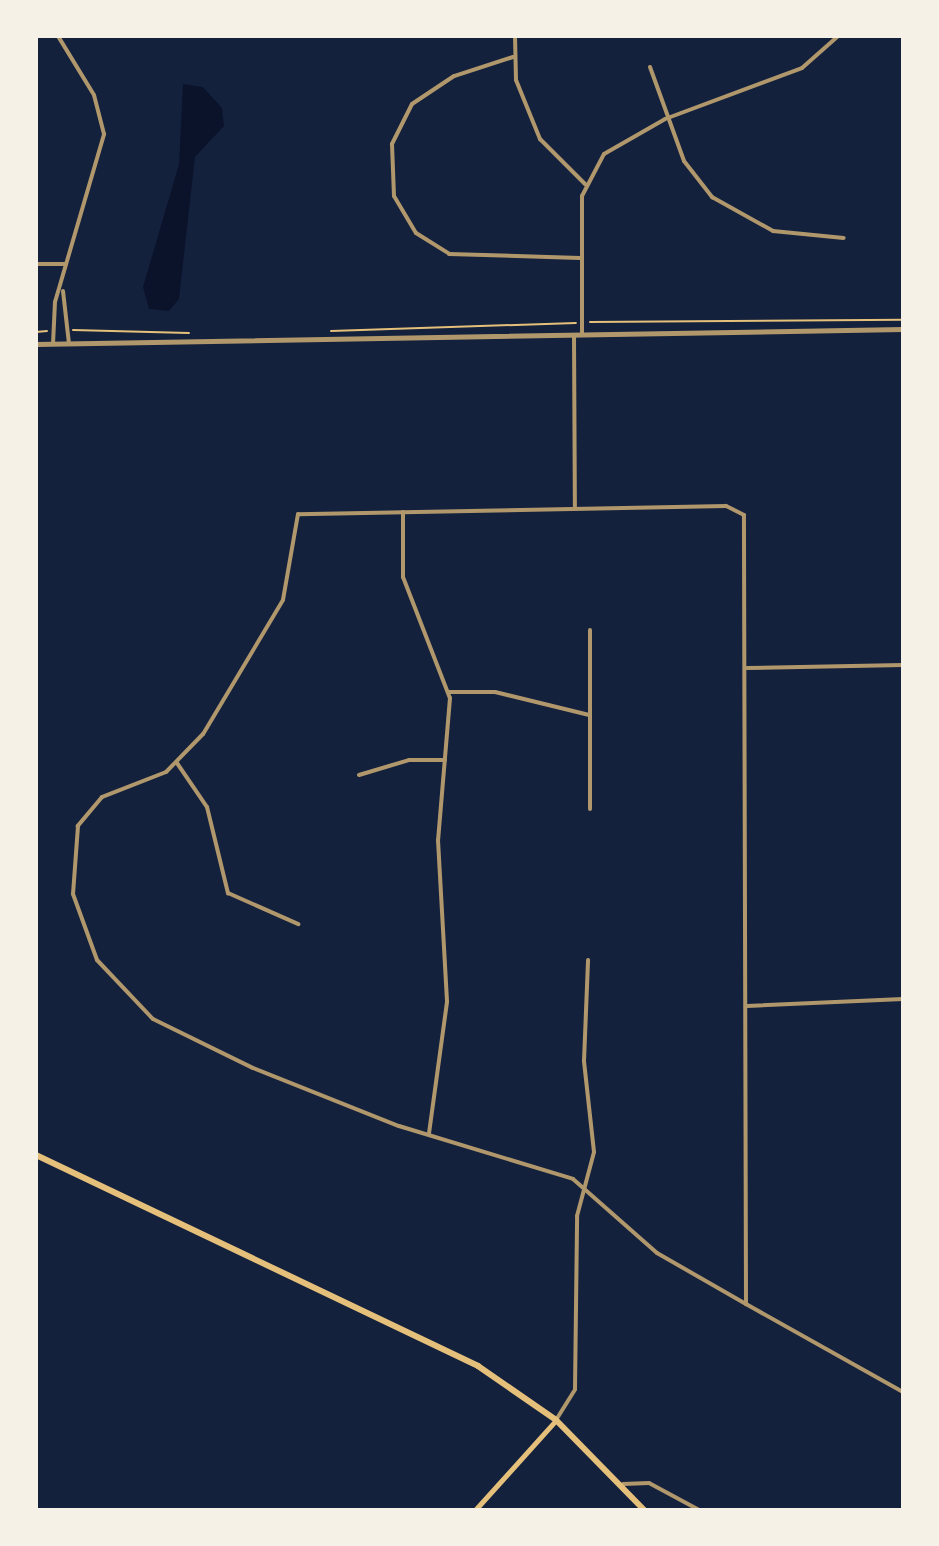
<!DOCTYPE html>
<html>
<head>
<meta charset="utf-8">
<style>
  body { margin:0 }
  #map { position:relative; width:939px; height:1546px; overflow:hidden; background:#14213d; font-family:"DM Sans",sans-serif }
  div>[style] { position:absolute }
  .water>* { inset:0; background:#0b132b }
  .path>* { height:2px; margin:-1px; padding:0 1px; transform-origin:1px; border-radius:1px; background:#e5c07b }
  .minor>* { height:4px; margin:-2px; padding:0 2px; transform-origin:2px; border-radius:2px; background:#b1986c }
  .tertiary>* { height:5px; margin:-2.5px; padding:0 2.5px; transform-origin:2.5px; border-radius:2.5px; background:#b1986c }
  .secondary>* { height:5px; margin:-2.5px; padding:0 2.5px; transform-origin:2.5px; border-radius:2.5px; background:#e5c07b }
  .primary>* { height:6px; margin:-3px; padding:0 3px; transform-origin:3px; border-radius:3px; background:#e5c07b }
  span { translate:-50% -50%; white-space:nowrap; text-align:center; line-height:1.15; -webkit-text-stroke:6px #f6f1e7; paint-order:stroke }
  .frame { position:absolute; inset:0; border:38px solid #f6f1e7; pointer-events:none }
</style>
</head>
<body>
<div id="map">
  <div class="water">
    <i style="clip-path:polygon(183px 84px,203px 87px,222px 108px,224px 126px,195px 157px,179px 299px,169px 311px,149px 309px,143px 287px,179px 164px)"></i>
  </div>
  <div class="path">
    <i style="left:590px;top:322px;width:313px;rotate:-0.4deg"></i>
    <i style="left:73px;top:330px;width:116px;rotate:1.5deg"></i>
    <i style="left:331px;top:331px;width:245px;rotate:-1.9deg"></i>
    <i style="left:36px;top:332px;width:11px;rotate:-5deg"></i>
  </div>
  <div class="minor">
    <i style="left:515px;top:36px;width:44px;rotate:88.7deg"></i>
    <i style="left:516px;top:80px;width:64px;rotate:67.9deg"></i>
    <i style="left:540px;top:139px;width:64px;rotate:45deg"></i>
    <i style="left:513px;top:57px;width:62px;rotate:162.1deg"></i>
    <i style="left:454px;top:76px;width:50px;rotate:146.3deg"></i>
    <i style="left:412px;top:104px;width:45px;rotate:116.6deg"></i>
    <i style="left:392px;top:144px;width:52px;rotate:87.8deg"></i>
    <i style="left:394px;top:196px;width:43px;rotate:59.3deg"></i>
    <i style="left:416px;top:233px;width:39px;rotate:32deg"></i>
    <i style="left:449px;top:254px;width:131px;rotate:1.7deg"></i>
    <i style="left:650px;top:67px;width:100px;rotate:70.1deg"></i>
    <i style="left:684px;top:161px;width:46px;rotate:52.1deg"></i>
    <i style="left:712px;top:197px;width:70px;rotate:29.1deg"></i>
    <i style="left:773px;top:231px;width:71px;rotate:5.6deg"></i>
    <i style="left:36px;top:264px;width:30px"></i>
    <i style="left:63px;top:291px;width:53px;rotate:83.5deg"></i>
    <i style="left:582px;top:335px;width:139px;rotate:-90deg"></i>
    <i style="left:582px;top:196px;width:47px;rotate:-62.4deg"></i>
    <i style="left:604px;top:154px;width:70px;rotate:-29.8deg"></i>
    <i style="left:665px;top:119px;width:146px;rotate:-20.4deg"></i>
    <i style="left:802px;top:68px;width:48px;rotate:-41.6deg"></i>
    <i style="left:574px;top:336px;width:172px;rotate:89.7deg"></i>
    <i style="left:53px;top:344px;width:42px;rotate:-87.3deg"></i>
    <i style="left:55px;top:302px;width:175px;rotate:-73.7deg"></i>
    <i style="left:104px;top:134px;width:40px;rotate:-104.4deg"></i>
    <i style="left:94px;top:95px;width:69px;rotate:-121.4deg"></i>
    <i style="left:403px;top:512px;width:65px;rotate:90deg"></i>
    <i style="left:403px;top:577px;width:130px;rotate:68.8deg"></i>
    <i style="left:450px;top:698px;width:143px;rotate:94.8deg"></i>
    <i style="left:438px;top:840px;width:162px;rotate:86.8deg"></i>
    <i style="left:447px;top:1002px;width:133px;rotate:97.8deg"></i>
    <i style="left:747px;top:668px;width:156px;rotate:-1.1deg"></i>
    <i style="left:449px;top:692px;width:46px"></i>
    <i style="left:495px;top:692px;width:97px;rotate:13.7deg"></i>
    <i style="left:177px;top:763px;width:53px;rotate:55.7deg"></i>
    <i style="left:207px;top:807px;width:89px;rotate:76.3deg"></i>
    <i style="left:228px;top:893px;width:77px;rotate:23.9deg"></i>
    <i style="left:359px;top:775px;width:52px;rotate:-16.7deg"></i>
    <i style="left:409px;top:760px;width:36px"></i>
    <i style="left:590px;top:809px;width:179px;rotate:-90deg"></i>
    <i style="left:747px;top:1006px;width:156px;rotate:-2.6deg"></i>
    <i style="left:746px;top:1304px;width:789px;rotate:-90.15deg"></i>
    <i style="left:744px;top:515px;width:20px;rotate:-153deg"></i>
    <i style="left:726px;top:506px;width:428px;rotate:178.9deg"></i>
    <i style="left:298px;top:514px;width:87px;rotate:99.9deg"></i>
    <i style="left:283px;top:600px;width:156px;rotate:120.8deg"></i>
    <i style="left:203px;top:734px;width:53px;rotate:134.2deg"></i>
    <i style="left:166px;top:772px;width:69px;rotate:158.7deg"></i>
    <i style="left:102px;top:797px;width:38px;rotate:130deg"></i>
    <i style="left:78px;top:826px;width:68px;rotate:94.2deg"></i>
    <i style="left:73px;top:894px;width:70px;rotate:70deg"></i>
    <i style="left:97px;top:960px;width:81px;rotate:46.5deg"></i>
    <i style="left:153px;top:1019px;width:111px;rotate:26.1deg"></i>
    <i style="left:253px;top:1068px;width:157px;rotate:21.7deg"></i>
    <i style="left:399px;top:1126px;width:182px;rotate:16.9deg"></i>
    <i style="left:573px;top:1179px;width:112px;rotate:41.4deg"></i>
    <i style="left:657px;top:1253px;width:103px;rotate:29.8deg"></i>
    <i style="left:746px;top:1304px;width:180px;rotate:29.3deg"></i>
    <i style="left:556px;top:1420px;width:36px;rotate:-58deg"></i>
    <i style="left:575px;top:1389px;width:173px;rotate:-89.3deg"></i>
    <i style="left:577px;top:1216px;width:66px;rotate:-75.1deg"></i>
    <i style="left:594px;top:1152px;width:92px;rotate:-96.3deg"></i>
    <i style="left:584px;top:1061px;width:101px;rotate:-87.7deg"></i>
    <i style="left:623px;top:1484px;width:26px;rotate:-2deg"></i>
    <i style="left:649px;top:1483px;width:57px;rotate:28.4deg"></i>
  </div>
  <div class="tertiary">
    <i style="left:36px;top:344px;width:867px;rotate:-0.99deg"></i>
  </div>
  <div class="secondary">
    <i style="left:475px;top:1510px;width:121px;rotate:-48deg"></i>
  </div>
  <div class="primary">
    <i style="left:36px;top:1155px;width:490px;rotate:25.5deg"></i>
    <i style="left:478px;top:1366px;width:95px;rotate:34.7deg"></i>
    <i style="left:556px;top:1420px;width:126px;rotate:45.6deg"></i>
  </div>
  <div class="frame"></div>
</div>
</body>
</html>
